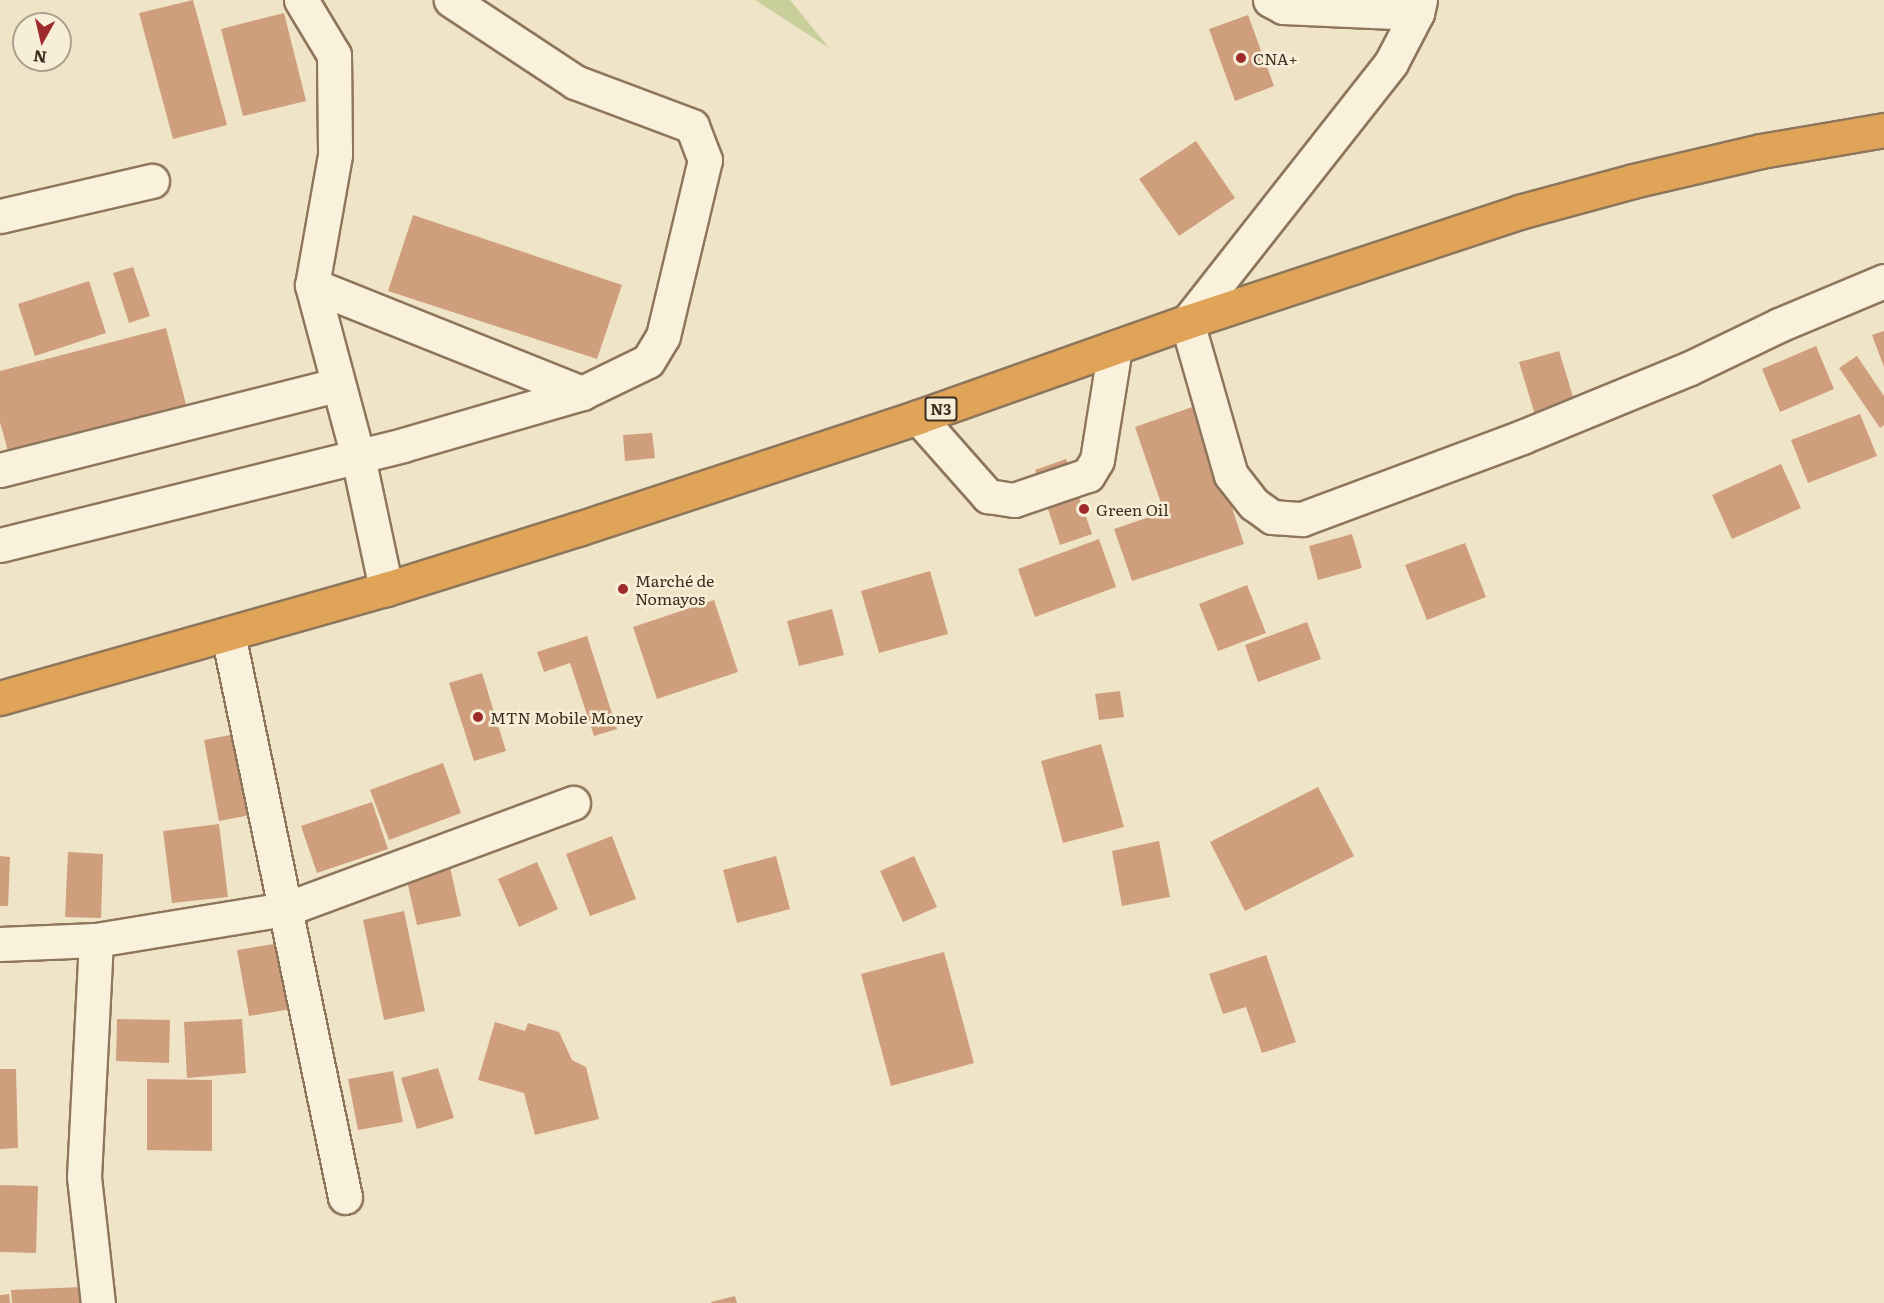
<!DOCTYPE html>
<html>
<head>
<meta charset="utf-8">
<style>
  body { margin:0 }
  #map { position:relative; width:1884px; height:1303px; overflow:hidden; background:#f0e4c8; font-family:Literata,serif }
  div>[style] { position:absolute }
  .green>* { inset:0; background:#c9cf9b }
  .building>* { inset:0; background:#cf9f7d }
  .roads { filter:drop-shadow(2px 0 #8d765c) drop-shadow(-2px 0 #8d765c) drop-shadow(0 2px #8d765c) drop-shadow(0 -2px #8d765c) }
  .minor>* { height:33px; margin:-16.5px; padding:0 16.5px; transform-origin:16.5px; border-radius:16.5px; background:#faf1dc }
  .highway>* { height:33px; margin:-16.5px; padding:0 16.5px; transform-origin:16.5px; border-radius:16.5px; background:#e0a458 }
  .dots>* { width:16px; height:16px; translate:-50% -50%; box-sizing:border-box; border:3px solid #f7eed8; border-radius:50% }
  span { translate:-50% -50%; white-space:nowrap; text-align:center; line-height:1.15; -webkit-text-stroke:5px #f7eed8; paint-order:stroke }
  .shield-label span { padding:2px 4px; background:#f7eed8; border:2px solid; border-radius:4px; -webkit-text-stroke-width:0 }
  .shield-label { font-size:15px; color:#3d2e20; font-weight:700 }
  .poi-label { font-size:16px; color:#3d2e20 }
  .left { translate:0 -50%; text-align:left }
  .north { position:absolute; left:12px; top:12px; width:60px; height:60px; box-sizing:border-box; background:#f7eed8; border:2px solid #ada18e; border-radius:50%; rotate:188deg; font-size:16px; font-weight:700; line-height:24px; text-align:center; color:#3d2e20 }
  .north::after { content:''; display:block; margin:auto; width:21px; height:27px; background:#9e2a2b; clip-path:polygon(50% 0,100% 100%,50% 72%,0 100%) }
</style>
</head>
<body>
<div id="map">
  <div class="green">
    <i style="clip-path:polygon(755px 0,790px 0,829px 48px)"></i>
  </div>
  <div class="building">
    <i style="clip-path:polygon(193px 0,227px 125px,173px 139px,139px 13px)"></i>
    <i style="clip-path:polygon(284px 13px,306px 101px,243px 116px,221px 29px)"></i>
    <i style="clip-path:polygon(1248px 15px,1274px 86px,1235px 101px,1209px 29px)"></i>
    <i style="clip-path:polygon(1196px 141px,1235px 198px,1179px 236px,1139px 179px)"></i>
    <i style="clip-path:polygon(413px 215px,622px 285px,597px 359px,388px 291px)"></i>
    <i style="clip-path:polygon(133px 267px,150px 316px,129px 323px,113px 273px)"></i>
    <i style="clip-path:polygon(89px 281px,106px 333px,35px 356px,18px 304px)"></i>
    <i style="clip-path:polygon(166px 328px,187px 408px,9px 455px,0 422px,0 371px)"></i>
    <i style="clip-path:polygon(1884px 331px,1884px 367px,1872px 335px)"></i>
    <i style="clip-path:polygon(1816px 346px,1834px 389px,1780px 412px,1762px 369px)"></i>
    <i style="clip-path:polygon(1559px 351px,1578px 413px,1538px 425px,1519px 362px)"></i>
    <i style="clip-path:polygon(1857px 356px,1884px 396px,1884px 425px,1880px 428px,1839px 368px)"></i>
    <i style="clip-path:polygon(1198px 405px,1244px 544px,1132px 581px,1114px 529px,1164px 512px,1135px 427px)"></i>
    <i style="clip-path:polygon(1860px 414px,1877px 456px,1808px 483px,1791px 440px)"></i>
    <i style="clip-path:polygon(652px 433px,655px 458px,625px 461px,623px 435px)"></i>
    <i style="clip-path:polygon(1066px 459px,1092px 534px,1060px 545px,1035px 470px)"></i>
    <i style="clip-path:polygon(1781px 464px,1801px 508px,1732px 539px,1712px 495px)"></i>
    <i style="clip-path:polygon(1352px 534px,1362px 568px,1318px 580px,1309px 546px)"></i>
    <i style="clip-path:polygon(1099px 539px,1116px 587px,1035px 617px,1018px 569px)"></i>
    <i style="clip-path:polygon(1465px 543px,1486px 597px,1427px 620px,1405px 565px)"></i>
    <i style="clip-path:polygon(930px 571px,948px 634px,879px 653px,861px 591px)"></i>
    <i style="clip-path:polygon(1247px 585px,1266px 633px,1218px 651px,1199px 604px)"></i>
    <i style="clip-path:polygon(714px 600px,738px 672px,657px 699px,633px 627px)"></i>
    <i style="clip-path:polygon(832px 609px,844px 655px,799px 666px,787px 621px)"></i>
    <i style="clip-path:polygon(1307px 622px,1321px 659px,1258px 682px,1245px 645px)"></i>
    <i style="clip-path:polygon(587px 636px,617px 729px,594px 736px,570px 663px,544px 672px,537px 652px)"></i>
    <i style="clip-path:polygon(482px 673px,506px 751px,474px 761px,449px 683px)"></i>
    <i style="clip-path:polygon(1120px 691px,1124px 717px,1099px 720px,1095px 694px)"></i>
    <i style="clip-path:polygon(241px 733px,256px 814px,219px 821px,204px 740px)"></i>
    <i style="clip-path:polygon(1101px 744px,1124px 827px,1063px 843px,1041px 761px)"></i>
    <i style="clip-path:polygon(443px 763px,461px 813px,389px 840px,370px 790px)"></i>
    <i style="clip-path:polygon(1318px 787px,1354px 856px,1245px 911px,1210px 842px)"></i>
    <i style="clip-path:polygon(372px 802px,388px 849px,317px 873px,301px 826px)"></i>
    <i style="clip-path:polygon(219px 824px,228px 897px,172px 903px,163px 831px)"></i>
    <i style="clip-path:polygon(612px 836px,636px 899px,590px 916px,566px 854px)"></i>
    <i style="clip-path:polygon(1159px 841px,1170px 897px,1122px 906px,1112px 851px)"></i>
    <i style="clip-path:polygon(68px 852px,103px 854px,101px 918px,65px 917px)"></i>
    <i style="clip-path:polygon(0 856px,10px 857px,8px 906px,0 906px)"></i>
    <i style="clip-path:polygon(776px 856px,790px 909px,737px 923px,723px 870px)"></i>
    <i style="clip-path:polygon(914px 856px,937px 907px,903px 922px,880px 871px)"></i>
    <i style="clip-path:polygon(537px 862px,558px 909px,519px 927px,498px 879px)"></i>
    <i style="clip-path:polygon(450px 867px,461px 916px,417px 925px,406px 876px)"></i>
    <i style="clip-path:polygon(404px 911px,425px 1011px,384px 1020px,363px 920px)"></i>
    <i style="clip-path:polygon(280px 943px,291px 1009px,249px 1016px,237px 950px)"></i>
    <i style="clip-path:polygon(944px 952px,974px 1063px,891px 1086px,861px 974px)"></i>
    <i style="clip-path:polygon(1266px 955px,1296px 1042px,1262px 1053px,1246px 1007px,1223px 1014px,1209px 974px)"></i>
    <i style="clip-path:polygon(117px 1019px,170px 1020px,169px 1063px,116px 1061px)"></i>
    <i style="clip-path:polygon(242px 1019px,246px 1073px,187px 1078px,184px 1022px)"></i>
    <i style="clip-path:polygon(495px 1022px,525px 1031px,528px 1023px,559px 1032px,572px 1060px,586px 1067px,599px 1119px,535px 1135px,524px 1093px,478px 1080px)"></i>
    <i style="clip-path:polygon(438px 1068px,454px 1118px,417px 1129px,401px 1078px)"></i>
    <i style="clip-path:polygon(0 1069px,16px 1069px,18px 1148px,0 1149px)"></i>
    <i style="clip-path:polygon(393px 1071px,403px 1122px,358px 1130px,348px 1079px)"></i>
    <i style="clip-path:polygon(147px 1079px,212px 1080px,212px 1151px,147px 1150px)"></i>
    <i style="clip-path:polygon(0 1185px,38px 1186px,36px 1253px,0 1252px)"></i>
    <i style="clip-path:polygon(81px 1287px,82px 1303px,12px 1303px,11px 1290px)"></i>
    <i style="clip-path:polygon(9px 1294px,10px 1303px,0 1303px,0 1295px)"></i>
    <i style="clip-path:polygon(735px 1296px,737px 1303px,712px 1303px,711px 1302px)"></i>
  </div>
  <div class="roads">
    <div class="minor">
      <i style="left:301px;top:0;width:64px;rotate:59deg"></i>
      <i style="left:334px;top:55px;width:100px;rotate:89.4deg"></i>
      <i style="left:335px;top:155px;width:132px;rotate:100deg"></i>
      <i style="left:312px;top:285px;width:178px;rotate:75deg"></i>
      <i style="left:358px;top:457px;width:135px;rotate:78deg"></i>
      <i style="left:1270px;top:0;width:15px;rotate:28deg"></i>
      <i style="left:1283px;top:7px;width:134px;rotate:2.6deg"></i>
      <i style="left:1420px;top:0;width:13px;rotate:103deg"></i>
      <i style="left:1417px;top:13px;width:56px;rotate:117.5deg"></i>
      <i style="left:1391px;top:63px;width:330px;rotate:128.2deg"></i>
      <i style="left:1187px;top:322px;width:159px;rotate:74deg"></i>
      <i style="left:1231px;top:475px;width:37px;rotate:52deg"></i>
      <i style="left:1254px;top:504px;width:22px;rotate:36deg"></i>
      <i style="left:1272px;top:517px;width:30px;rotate:4deg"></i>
      <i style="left:1302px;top:519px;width:235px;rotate:-20.4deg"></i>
      <i style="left:1522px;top:437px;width:179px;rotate:-22.3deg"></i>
      <i style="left:1688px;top:369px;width:101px;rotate:-25.8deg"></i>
      <i style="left:1779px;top:325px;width:114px;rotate:-22.7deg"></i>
      <i style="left:0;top:216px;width:156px;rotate:-13deg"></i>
      <i style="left:312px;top:285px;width:291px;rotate:21.8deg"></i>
      <i style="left:918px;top:417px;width:106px;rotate:48.5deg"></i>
      <i style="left:988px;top:496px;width:26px;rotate:9deg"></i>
      <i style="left:1014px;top:500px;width:78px;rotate:-18.7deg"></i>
      <i style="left:1088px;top:475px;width:17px;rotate:-59deg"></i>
      <i style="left:1097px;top:460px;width:114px;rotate:-80.9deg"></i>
      <i style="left:0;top:470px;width:348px;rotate:-14.2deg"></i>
      <i style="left:0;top:545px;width:415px;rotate:-13.9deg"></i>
      <i style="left:403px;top:445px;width:186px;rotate:-16.2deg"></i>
      <i style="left:582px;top:393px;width:73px;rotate:-25.9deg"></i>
      <i style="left:648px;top:361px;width:29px;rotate:-59deg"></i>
      <i style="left:663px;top:336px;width:181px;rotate:-76.6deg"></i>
      <i style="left:705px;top:160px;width:36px;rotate:-111deg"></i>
      <i style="left:692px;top:126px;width:125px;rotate:-159.4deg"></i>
      <i style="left:575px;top:82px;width:149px;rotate:-146.5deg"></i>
      <i style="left:228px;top:634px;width:575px;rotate:78.26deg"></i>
      <i style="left:96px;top:940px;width:237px;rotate:92.9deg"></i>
      <i style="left:84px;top:1177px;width:127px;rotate:83.7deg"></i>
      <i style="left:0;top:944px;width:96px;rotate:-2.4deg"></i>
      <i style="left:96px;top:940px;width:193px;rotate:-9.3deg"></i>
      <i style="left:286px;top:909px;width:306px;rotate:-20.3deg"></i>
    </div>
    <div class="highway">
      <i style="left:0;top:698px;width:401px;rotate:-15.8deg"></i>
      <i style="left:386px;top:589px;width:201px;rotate:-17.4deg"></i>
      <i style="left:578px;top:529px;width:358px;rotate:-18.2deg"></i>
      <i style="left:918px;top:417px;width:285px;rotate:-19.5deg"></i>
      <i style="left:1187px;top:322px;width:350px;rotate:-18.3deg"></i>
      <i style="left:1519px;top:212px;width:118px;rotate:-15.2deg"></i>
      <i style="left:1633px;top:181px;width:131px;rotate:-13.2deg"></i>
      <i style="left:1761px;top:151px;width:125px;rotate:-9.7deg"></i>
    </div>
  </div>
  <div class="dots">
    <i style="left:1241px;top:58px;background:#9e2a2b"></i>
    <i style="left:1084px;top:509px;background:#9e2a2b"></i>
    <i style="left:623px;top:589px;background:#9e2a2b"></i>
    <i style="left:478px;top:717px;background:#9e2a2b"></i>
  </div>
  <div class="shield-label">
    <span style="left:941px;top:409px">N3</span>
  </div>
  <div class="poi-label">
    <span class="left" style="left:1253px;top:58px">CNA+</span>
    <span class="left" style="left:1096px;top:509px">Green Oil</span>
    <span class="left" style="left:635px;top:589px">Marché de<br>Nomayos</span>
    <span class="left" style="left:490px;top:717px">MTN Mobile Money</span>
  </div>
  <div class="north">N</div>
</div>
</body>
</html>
